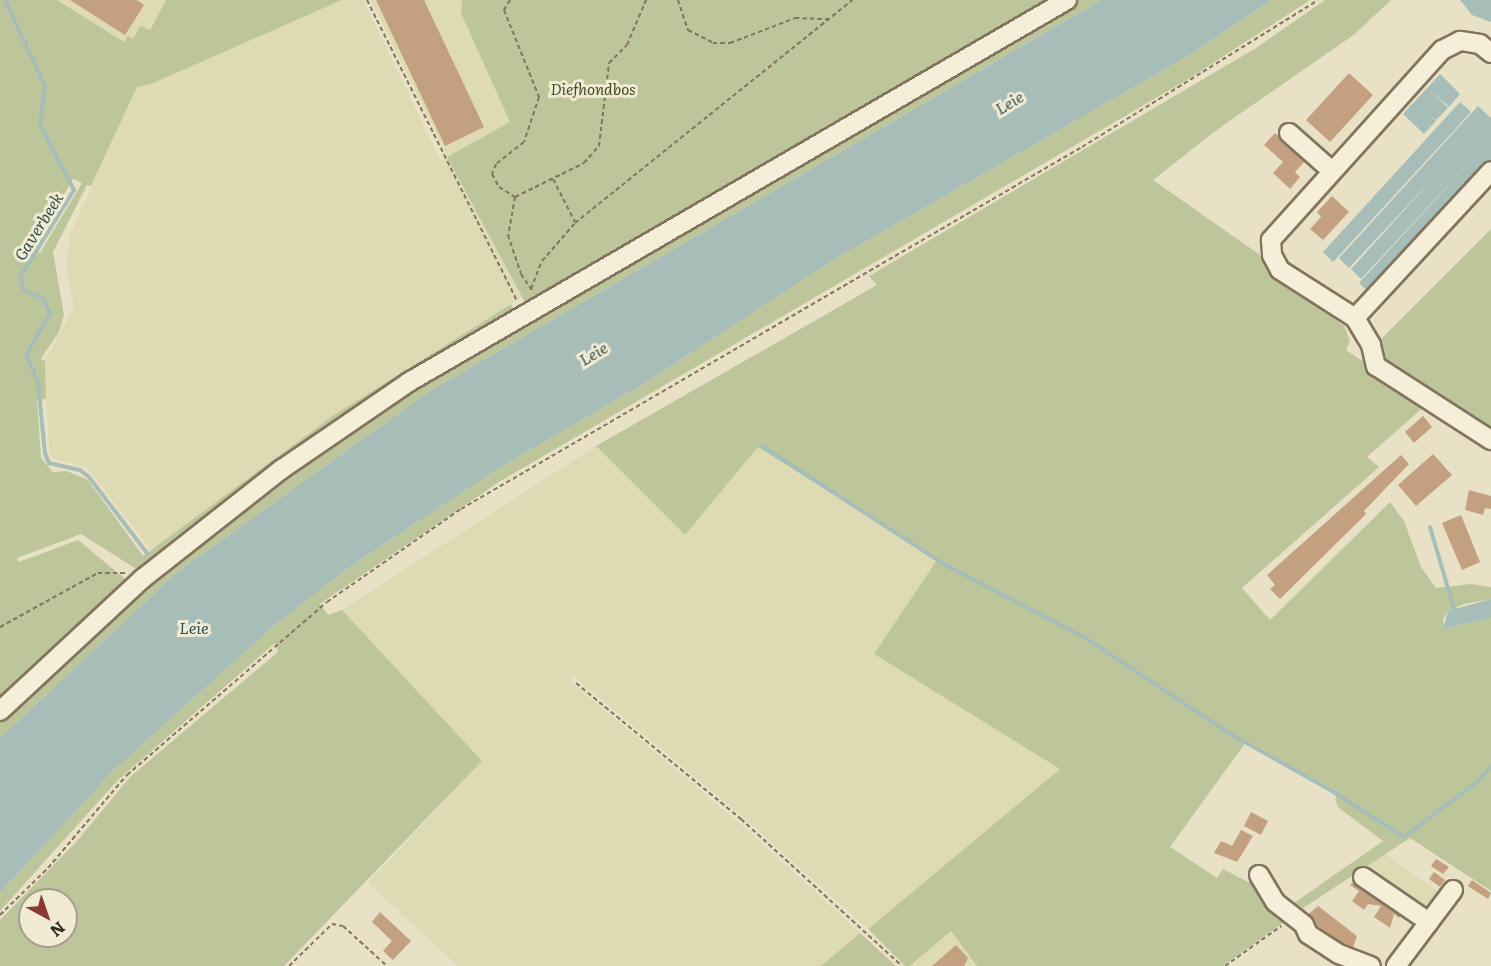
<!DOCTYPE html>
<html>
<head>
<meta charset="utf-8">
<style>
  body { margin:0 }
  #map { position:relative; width:1491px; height:966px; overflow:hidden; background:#e9e1c5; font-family:Literata,serif }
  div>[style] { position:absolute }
  .farmland>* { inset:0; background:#dedab4 }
  .green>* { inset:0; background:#bdc69b }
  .water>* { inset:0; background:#a6bdb8 }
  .stream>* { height:4px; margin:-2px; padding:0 2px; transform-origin:2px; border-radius:2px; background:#a6bdb8 }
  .building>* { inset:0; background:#c3a180 }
  .path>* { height:2px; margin-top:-1px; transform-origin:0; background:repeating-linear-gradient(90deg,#82745d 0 4.5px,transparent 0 7.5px) }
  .roads { filter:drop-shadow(2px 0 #82745d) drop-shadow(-2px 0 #82745d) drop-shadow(0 2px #82745d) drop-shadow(0 -2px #82745d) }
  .minor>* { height:18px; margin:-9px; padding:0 9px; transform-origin:9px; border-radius:9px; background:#f5eed8 }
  span { translate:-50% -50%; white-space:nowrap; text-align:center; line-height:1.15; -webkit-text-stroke:6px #f1ebd4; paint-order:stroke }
  .park-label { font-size:15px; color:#424e28; font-style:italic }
  .water-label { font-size:16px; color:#315152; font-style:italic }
  .north { position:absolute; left:18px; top:888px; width:60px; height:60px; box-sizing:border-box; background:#f1ebd4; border:2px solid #a59e8c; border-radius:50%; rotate:140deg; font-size:16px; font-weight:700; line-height:24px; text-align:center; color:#342b20 }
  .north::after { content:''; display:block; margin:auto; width:21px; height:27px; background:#8a3a34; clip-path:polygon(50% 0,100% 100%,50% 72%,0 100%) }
</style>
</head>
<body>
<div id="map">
  <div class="farmland">
    <i style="clip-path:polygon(57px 0,166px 0,149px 30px,124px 42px)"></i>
    <i style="clip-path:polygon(342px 0,363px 0,441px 161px,447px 156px,371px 0,462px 0,461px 13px,511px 122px,447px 157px,522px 297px,334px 415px,151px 550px,87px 468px,52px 458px,49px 451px,45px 361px,74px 307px,66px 265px,70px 235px,137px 86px,151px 84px)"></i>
    <i style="clip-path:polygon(596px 446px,685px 535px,758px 447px,938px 561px,874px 654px,1061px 769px,868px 929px,742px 816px,573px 676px,570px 681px,745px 828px,860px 933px,821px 966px,458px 966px,368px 883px,482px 761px,342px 610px)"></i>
    <i style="clip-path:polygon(1385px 854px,1443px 895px,1428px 917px,1360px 871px)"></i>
    <i style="clip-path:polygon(951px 931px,977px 966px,911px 966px)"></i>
  </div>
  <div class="green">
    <i style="clip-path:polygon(evenodd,0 0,57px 0,124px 42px,128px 36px,133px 39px,140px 26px,150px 30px,166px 0,342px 0,151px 84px,137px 87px,91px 186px,87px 185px,53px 252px,64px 315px,59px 332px,41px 359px,45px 361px,46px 399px,37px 400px,41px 458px,53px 472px,67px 471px,88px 480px,143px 556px,334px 415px,511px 304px,515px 315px,141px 572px,81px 534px,17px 558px,19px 562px,78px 540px,129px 582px,0 712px,0 0,73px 179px,82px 183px,40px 253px,33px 248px,73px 179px)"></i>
    <i style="clip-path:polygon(462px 0,1055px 0,528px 308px,447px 157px,510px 122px,461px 13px)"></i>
    <i style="clip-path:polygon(1076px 0,1101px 0,427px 393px,176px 573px,0 738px,0 722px,157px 574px,268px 487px,416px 385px)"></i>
    <i style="clip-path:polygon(evenodd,1271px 0,1310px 0,1190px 78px,499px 482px,320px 604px,328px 615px,342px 610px,482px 761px,284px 966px,0 966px,0 920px,77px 841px,130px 777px,278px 652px,275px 643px,117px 781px,0 911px,0 893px,113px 771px,270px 629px,347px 569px,501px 467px,650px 380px,830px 262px,1193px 53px,1271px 0,30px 900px,66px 900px,66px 936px,30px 936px,30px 900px)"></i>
    <i style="clip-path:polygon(1325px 0,1391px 0,1355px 34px,1218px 129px,1153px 180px,1263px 257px,1270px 271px,1344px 326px,1350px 341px,1346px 350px,1427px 404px,1367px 457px,1379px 467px,1242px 588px,1270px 620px,1390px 502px,1404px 521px,1421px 567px,1436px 588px,1471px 584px,1491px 587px,1491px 599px,1464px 604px,1448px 611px,1443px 619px,1444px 629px,1491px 618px,1491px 891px,1410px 838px,1297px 912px,1294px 903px,1383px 841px,1339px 808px,1335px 800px,1338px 792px,1246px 742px,1170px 847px,1217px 878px,1223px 869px,1258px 887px,1265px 907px,1287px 920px,1223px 966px,977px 966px,951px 931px,910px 966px,905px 966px,868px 929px,1060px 769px,874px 654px,937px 560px,758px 447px,685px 535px,596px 446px,877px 285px,869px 276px,1256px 48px)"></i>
    <i style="clip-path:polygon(1491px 229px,1491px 432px,1382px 361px,1381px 347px,1382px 338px)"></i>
    <i style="clip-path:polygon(860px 933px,896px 966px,821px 966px)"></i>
  </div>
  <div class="water">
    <i style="clip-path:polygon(1101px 0,1271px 0,1193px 53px,830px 262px,650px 380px,501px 467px,347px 569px,270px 629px,113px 771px,0 893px,0 738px,176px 573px,427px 393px)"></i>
    <i style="clip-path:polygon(1460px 0,1491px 0,1491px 22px,1472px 15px)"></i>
    <i style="clip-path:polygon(1440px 74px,1460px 94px,1449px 107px,1430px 90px,1448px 108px,1436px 120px,1426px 112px,1436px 121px,1424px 134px,1403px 114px)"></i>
    <i style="clip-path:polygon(1460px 102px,1471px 112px,1333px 262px,1323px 252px)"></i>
    <i style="clip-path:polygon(1478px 106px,1491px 118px,1491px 162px,1370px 293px,1359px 283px,1482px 149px,1361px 279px,1351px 269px,1438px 173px,1349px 268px,1339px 258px)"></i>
    <i style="clip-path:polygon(1491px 599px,1491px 618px,1443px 629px,1448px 611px)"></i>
  </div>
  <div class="stream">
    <i style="left:5px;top:0;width:95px;rotate:65.1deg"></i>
    <i style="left:45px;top:86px;width:39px;rotate:97deg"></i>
    <i style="left:40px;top:125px;width:73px;rotate:62.4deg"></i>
    <i style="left:74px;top:190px;width:102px;rotate:121.8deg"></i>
    <i style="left:20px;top:277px;width:14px;rotate:73deg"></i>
    <i style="left:24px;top:290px;width:21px;rotate:25deg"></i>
    <i style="left:43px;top:299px;width:16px;rotate:63deg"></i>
    <i style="left:50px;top:313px;width:48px;rotate:119.7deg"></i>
    <i style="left:26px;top:355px;width:30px;rotate:66deg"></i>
    <i style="left:38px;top:382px;width:71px;rotate:84.4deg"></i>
    <i style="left:45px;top:453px;width:11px;rotate:68deg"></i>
    <i style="left:49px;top:463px;width:32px;rotate:13deg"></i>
    <i style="left:80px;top:470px;width:11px;rotate:38deg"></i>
    <i style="left:89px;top:477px;width:96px;rotate:52.7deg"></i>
    <i style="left:762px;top:446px;width:221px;rotate:33deg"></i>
    <i style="left:947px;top:566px;width:154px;rotate:27.4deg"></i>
    <i style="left:1084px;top:637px;width:172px;rotate:33.6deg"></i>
    <i style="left:1227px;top:732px;width:120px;rotate:29.3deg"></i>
    <i style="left:1332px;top:791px;width:85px;rotate:32.6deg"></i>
    <i style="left:1404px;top:837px;width:90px;rotate:-36.9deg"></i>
    <i style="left:1476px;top:783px;width:22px;rotate:-47deg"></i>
    <i style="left:1430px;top:527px;width:89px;rotate:73.6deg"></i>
  </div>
  <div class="building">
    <i style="clip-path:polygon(70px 0,137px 0,144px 5px,125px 35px)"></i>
    <i style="clip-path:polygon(376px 0,424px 0,484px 127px,445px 146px)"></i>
    <i style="clip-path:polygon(1349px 73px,1373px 95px,1330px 142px,1306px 120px)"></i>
    <i style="clip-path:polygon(1275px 133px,1305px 161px,1295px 172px,1300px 177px,1290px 189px,1273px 173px,1283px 162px,1264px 145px)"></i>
    <i style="clip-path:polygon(1332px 196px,1349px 212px,1323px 240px,1310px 229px,1321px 217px,1317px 212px)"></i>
    <i style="clip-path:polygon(1423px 416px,1432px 427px,1414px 443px,1405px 432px)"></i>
    <i style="clip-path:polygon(1433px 454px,1452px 475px,1416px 506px,1398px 485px)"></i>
    <i style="clip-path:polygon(1401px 455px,1409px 464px,1364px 511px,1366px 514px,1280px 599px,1270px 589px,1275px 585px,1267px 575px)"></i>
    <i style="clip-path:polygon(1469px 490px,1491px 496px,1491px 509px,1485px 508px,1483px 515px,1465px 510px)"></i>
    <i style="clip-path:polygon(1461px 515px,1480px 562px,1462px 570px,1442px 523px)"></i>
    <i style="clip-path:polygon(1251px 812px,1268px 821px,1261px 835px,1244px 826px)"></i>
    <i style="clip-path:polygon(1241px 830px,1253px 836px,1237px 862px,1214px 853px,1221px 841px,1232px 846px)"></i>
    <i style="clip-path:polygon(1436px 859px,1449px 867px,1443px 874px,1431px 866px)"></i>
    <i style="clip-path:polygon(1434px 872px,1445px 880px,1440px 887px,1429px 879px)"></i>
    <i style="clip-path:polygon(1358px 878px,1405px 910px,1399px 918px,1394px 914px,1390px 928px,1374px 917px,1381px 906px,1368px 904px,1364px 910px,1352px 901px,1359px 891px,1350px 885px)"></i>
    <i style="clip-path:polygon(1472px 880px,1491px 893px,1488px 899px,1468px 886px)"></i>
    <i style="clip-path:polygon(1318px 906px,1357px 936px,1352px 950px,1305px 917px)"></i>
    <i style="clip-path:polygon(380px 912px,411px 941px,393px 960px,383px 951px,392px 941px,372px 922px)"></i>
    <i style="clip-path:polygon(956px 945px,968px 958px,964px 966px,932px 966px)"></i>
  </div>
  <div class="path">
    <i style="left:367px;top:0;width:336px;rotate:63.5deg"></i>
    <i style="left:510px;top:0;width:12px;rotate:121deg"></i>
    <i style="left:504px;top:10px;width:94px;rotate:68.1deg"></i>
    <i style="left:539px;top:97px;width:47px;rotate:108.4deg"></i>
    <i style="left:524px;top:142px;width:36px;rotate:142deg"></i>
    <i style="left:496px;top:164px;width:11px;rotate:112deg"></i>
    <i style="left:492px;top:174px;width:15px;rotate:62deg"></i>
    <i style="left:499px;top:187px;width:19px;rotate:32deg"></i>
    <i style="left:515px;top:197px;width:39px;rotate:100deg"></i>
    <i style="left:508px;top:235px;width:41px;rotate:71.6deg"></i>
    <i style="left:521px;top:274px;width:23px;rotate:56deg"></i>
    <i style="left:678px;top:0;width:32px;rotate:72deg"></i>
    <i style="left:688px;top:30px;width:28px;rotate:27deg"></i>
    <i style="left:713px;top:43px;width:17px"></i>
    <i style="left:730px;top:43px;width:70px;rotate:-21deg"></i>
    <i style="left:795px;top:18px;width:34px;rotate:2deg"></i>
    <i style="left:553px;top:179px;width:48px;rotate:62.9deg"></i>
    <i style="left:515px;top:197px;width:77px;rotate:-26.2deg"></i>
    <i style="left:584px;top:163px;width:23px;rotate:-49deg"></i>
    <i style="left:599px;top:146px;width:84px;rotate:-83.1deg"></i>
    <i style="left:609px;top:63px;width:25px;rotate:-45deg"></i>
    <i style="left:627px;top:45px;width:49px;rotate:-67.1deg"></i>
    <i style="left:531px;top:289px;width:30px;rotate:-69deg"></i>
    <i style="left:542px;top:261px;width:50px;rotate:-49deg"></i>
    <i style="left:575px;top:223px;width:356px;rotate:-38.8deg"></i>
    <i style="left:0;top:627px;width:112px;rotate:-28.9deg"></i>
    <i style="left:98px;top:573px;width:27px"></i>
    <i style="left:576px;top:683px;width:214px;rotate:39.5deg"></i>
    <i style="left:741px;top:819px;width:218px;rotate:42.4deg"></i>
    <i style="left:0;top:915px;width:67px;rotate:-44.4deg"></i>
    <i style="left:48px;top:868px;width:122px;rotate:-49.7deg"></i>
    <i style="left:127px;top:775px;width:264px;rotate:-40.9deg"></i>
    <i style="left:327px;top:602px;width:163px;rotate:-34.8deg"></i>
    <i style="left:461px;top:509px;width:719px;rotate:-30.24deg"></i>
    <i style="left:1082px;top:147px;width:278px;rotate:-31.9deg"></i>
    <i style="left:289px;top:966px;width:60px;rotate:-44.3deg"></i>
    <i style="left:332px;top:924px;width:11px;rotate:10deg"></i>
    <i style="left:343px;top:926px;width:59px;rotate:42.3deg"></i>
    <i style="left:1225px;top:966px;width:69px;rotate:-35.5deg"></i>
  </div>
  <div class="roads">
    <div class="minor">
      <i style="left:1491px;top:53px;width:14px;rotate:-141deg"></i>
      <i style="left:1480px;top:44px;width:20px;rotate:-171deg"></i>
      <i style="left:1460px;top:41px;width:20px;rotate:153deg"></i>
      <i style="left:1442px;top:50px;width:256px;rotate:132deg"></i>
      <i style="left:1271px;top:240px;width:15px;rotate:86deg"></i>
      <i style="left:1272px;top:255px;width:17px;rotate:62deg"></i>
      <i style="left:1280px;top:270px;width:89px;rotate:32.6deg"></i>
      <i style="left:1355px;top:318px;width:31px;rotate:59deg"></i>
      <i style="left:1371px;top:345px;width:22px;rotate:77deg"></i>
      <i style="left:1376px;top:366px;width:137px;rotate:32.8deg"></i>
      <i style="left:1289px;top:133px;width:57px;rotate:41.5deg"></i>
      <i style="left:1355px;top:318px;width:200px;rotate:-47.2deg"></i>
      <i style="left:0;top:711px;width:194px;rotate:-42.9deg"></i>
      <i style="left:142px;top:579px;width:178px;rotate:-38.2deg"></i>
      <i style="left:282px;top:469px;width:154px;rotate:-34.4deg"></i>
      <i style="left:409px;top:382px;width:761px;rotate:-30.14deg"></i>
      <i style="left:1259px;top:875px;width:31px;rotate:59deg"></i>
      <i style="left:1275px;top:902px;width:37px;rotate:38deg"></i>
      <i style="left:1304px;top:925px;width:10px;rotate:66deg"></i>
      <i style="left:1308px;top:934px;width:37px;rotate:33deg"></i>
      <i style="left:1339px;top:954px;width:34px;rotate:21deg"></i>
      <i style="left:1363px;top:877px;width:80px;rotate:34.3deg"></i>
      <i style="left:1396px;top:966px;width:95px;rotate:-53.1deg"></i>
    </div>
  </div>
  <div class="park-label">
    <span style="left:593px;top:89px">Diefhondbos</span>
  </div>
  <div class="water-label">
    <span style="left:1009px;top:102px;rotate:-31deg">Leie</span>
    <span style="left:38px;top:226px;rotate:-58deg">Gaverbeek</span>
    <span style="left:593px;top:353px;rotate:-31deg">Leie</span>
    <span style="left:194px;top:627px">Leie</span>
  </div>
  <div class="north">N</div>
</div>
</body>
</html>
